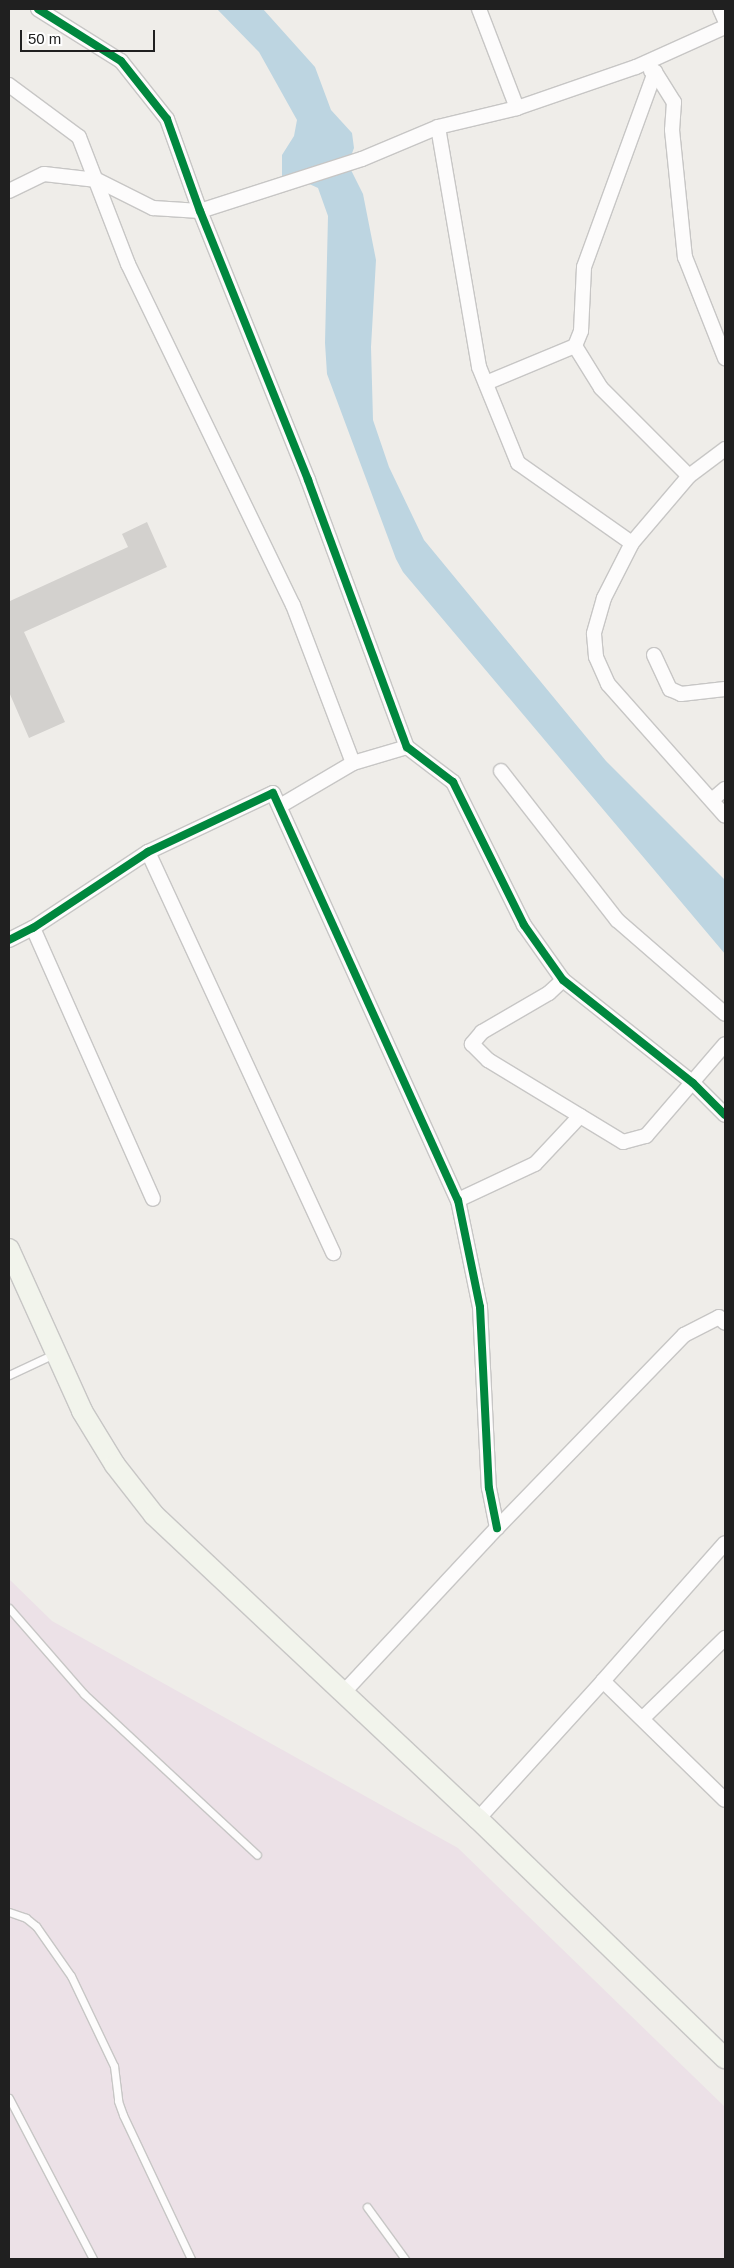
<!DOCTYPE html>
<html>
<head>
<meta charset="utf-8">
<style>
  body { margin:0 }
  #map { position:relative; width:734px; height:2268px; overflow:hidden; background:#efede9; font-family:Arial,sans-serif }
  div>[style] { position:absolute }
  .industrial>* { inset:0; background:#ece1e7 }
  .water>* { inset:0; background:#bdd5e1 }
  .building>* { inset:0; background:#d3d1ce }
  .roads { filter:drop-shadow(1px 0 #c7c6c5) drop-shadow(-1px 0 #c7c6c5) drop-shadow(0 1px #c7c6c5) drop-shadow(0 -1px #c7c6c5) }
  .lane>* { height:7px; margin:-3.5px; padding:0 3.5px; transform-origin:3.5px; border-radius:3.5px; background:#fdfcfc }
  .street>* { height:14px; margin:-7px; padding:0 7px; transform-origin:7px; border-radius:7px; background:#fdfcfc }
  .secondary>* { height:20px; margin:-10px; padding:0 10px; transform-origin:10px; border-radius:10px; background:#f2f4ec }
  .cycleway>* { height:8px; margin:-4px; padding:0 4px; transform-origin:4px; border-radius:4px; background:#00873e }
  span { translate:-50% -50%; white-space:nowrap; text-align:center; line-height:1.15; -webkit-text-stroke:4px #fff; paint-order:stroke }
  .frame { position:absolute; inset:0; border:10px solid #202020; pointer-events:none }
  .scale { position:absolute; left:20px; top:30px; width:135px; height:22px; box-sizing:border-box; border:2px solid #202020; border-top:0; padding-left:6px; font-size:15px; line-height:18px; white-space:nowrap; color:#202020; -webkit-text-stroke:4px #fff; paint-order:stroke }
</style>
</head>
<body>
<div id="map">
  <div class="industrial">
    <i style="clip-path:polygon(9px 1579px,52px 1621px,458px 1848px,725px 2107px,725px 2259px,9px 2259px)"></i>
  </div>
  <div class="water">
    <i style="clip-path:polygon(217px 9px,263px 9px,315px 67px,331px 110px,352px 133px,354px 148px,348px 164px,363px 194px,376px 260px,371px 347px,373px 420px,389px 467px,424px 540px,606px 761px,725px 880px,725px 954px,403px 572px,396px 559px,327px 374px,325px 343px,328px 216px,318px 188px,305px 182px,282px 179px,282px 155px,294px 136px,297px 120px,259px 52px)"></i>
  </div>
  <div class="building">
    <i style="clip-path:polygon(147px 522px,167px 567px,24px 632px,65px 722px,29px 738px,9px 692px,9px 597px,10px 601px,128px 547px,122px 534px)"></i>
  </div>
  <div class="roads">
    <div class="lane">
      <i style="left:9px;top:1375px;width:52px;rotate:-25.1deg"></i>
      <i style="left:9px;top:1608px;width:114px;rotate:48.9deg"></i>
      <i style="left:84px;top:1694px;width:236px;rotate:42.9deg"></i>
      <i style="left:9px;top:1912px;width:18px;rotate:19deg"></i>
      <i style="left:26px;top:1918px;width:13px;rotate:39deg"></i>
      <i style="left:36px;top:1926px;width:61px;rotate:55deg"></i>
      <i style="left:71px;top:1976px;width:100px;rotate:64.5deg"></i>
      <i style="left:114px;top:2066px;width:35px;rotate:83deg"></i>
      <i style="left:118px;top:2101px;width:15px;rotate:70deg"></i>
      <i style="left:123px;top:2115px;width:159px;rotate:64.7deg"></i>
      <i style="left:9px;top:2098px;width:182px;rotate:62.4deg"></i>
      <i style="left:367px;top:2207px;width:64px;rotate:53.8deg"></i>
    </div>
    <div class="street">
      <i style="left:38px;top:9px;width:98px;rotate:32.1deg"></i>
      <i style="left:121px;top:61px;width:74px;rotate:51.6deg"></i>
      <i style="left:167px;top:119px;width:98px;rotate:70.3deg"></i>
      <i style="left:200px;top:211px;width:290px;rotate:68.1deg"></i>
      <i style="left:308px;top:480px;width:285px;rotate:69.7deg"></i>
      <i style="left:407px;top:747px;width:58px;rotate:37.3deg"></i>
      <i style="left:453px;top:782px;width:160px;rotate:63.6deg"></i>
      <i style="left:524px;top:925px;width:67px;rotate:54.7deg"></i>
      <i style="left:563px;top:980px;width:166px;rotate:38.4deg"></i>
      <i style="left:693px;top:1083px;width:45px;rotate:45deg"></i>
      <i style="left:479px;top:9px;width:106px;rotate:69deg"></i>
      <i style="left:720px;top:9px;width:12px;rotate:66deg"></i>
      <i style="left:651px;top:71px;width:4px;rotate:14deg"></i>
      <i style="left:655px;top:72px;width:36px;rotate:58deg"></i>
      <i style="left:674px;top:102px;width:28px;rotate:94deg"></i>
      <i style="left:672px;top:130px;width:128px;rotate:84.2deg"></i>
      <i style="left:685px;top:257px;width:109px;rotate:68.4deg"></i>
      <i style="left:9px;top:85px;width:87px;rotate:36.6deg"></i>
      <i style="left:79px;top:137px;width:136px;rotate:68.9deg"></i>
      <i style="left:128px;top:264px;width:379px;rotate:64.2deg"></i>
      <i style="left:293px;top:605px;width:169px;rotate:69.2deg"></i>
      <i style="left:438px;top:127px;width:243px;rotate:80.3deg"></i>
      <i style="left:479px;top:367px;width:104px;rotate:67.9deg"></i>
      <i style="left:518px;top:463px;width:139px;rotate:35.1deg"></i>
      <i style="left:9px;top:191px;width:39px;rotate:-26deg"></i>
      <i style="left:44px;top:174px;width:53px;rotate:6.5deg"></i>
      <i style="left:97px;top:180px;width:63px;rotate:26.6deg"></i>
      <i style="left:153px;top:208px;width:47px;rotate:3.7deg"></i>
      <i style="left:200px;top:211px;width:170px;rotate:-17.8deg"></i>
      <i style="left:362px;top:159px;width:82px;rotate:-22.8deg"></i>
      <i style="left:438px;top:127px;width:81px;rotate:-13.5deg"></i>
      <i style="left:517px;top:108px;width:126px;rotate:-19deg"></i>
      <i style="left:636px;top:67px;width:98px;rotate:-24.2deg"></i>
      <i style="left:575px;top:346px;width:49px;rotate:58.2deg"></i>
      <i style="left:601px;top:388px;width:124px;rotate:45deg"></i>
      <i style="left:486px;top:383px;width:96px;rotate:-22.6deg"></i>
      <i style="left:575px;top:346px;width:16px;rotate:-68deg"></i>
      <i style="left:581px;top:331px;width:64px;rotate:-87.3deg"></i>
      <i style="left:584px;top:267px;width:208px;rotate:-70deg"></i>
      <i style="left:725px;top:449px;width:45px;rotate:143.1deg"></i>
      <i style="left:689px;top:476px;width:88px;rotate:130.4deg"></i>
      <i style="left:632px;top:543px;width:62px;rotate:117deg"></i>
      <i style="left:604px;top:598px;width:37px;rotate:106deg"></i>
      <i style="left:594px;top:634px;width:23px;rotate:85deg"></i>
      <i style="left:596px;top:657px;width:30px;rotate:66deg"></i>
      <i style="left:608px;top:684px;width:176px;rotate:48.4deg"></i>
      <i style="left:654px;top:655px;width:38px;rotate:65deg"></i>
      <i style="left:670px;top:689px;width:12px;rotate:24deg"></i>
      <i style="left:681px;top:694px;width:44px;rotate:-6.5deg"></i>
      <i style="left:501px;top:771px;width:189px;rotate:52.1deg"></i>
      <i style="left:617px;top:920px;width:143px;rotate:41deg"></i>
      <i style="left:713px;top:799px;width:16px;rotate:-40deg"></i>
      <i style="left:280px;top:806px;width:85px;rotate:-30.5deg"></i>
      <i style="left:353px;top:763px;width:56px;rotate:-16.5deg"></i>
      <i style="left:148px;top:852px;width:442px;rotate:65.2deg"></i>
      <i style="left:33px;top:928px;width:296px;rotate:66.1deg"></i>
      <i style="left:9px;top:940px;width:27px;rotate:-27deg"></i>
      <i style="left:33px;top:928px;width:138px;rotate:-33.5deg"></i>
      <i style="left:148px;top:852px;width:138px;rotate:-25.3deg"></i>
      <i style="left:273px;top:793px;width:447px;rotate:65.6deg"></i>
      <i style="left:458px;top:1200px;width:109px;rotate:78.4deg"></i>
      <i style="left:480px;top:1307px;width:181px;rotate:87.2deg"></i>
      <i style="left:489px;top:1488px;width:41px;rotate:78.7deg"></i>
      <i style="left:563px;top:980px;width:19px;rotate:137deg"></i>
      <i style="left:549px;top:993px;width:78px;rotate:149.8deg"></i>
      <i style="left:482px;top:1032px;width:16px;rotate:130deg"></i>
      <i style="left:472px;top:1044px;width:23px;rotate:45deg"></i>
      <i style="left:488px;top:1060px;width:158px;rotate:31.3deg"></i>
      <i style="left:623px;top:1142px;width:24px;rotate:-15deg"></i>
      <i style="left:646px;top:1136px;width:121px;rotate:-49.3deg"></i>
      <i style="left:458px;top:1200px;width:85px;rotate:-25.1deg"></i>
      <i style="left:535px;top:1164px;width:66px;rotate:-46.8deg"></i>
      <i style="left:603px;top:1681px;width:184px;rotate:-48.5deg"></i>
      <i style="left:343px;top:1693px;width:226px;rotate:-47deg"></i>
      <i style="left:497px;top:1528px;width:269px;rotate:-45.9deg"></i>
      <i style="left:684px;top:1335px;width:39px;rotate:-27deg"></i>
      <i style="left:719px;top:1317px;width:8px;rotate:45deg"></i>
      <i style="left:643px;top:1718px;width:115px;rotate:-44.3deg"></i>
      <i style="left:478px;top:1819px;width:186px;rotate:-47.8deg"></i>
      <i style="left:603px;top:1681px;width:170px;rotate:44.3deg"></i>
    </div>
    <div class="secondary">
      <i style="left:9px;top:1249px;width:178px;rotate:65.7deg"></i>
      <i style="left:82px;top:1411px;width:63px;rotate:58.6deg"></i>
      <i style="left:115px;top:1465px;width:63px;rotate:52deg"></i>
      <i style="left:154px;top:1515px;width:444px;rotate:43.2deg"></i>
      <i style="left:478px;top:1819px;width:344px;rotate:44.1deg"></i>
    </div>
  </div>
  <div class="cycleway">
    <i style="left:38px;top:9px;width:98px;rotate:32.1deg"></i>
    <i style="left:121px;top:61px;width:74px;rotate:51.6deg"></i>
    <i style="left:167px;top:119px;width:98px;rotate:70.3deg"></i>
    <i style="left:200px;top:211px;width:290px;rotate:68.1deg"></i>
    <i style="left:308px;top:480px;width:285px;rotate:69.7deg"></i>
    <i style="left:407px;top:747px;width:58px;rotate:37.3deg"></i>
    <i style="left:453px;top:782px;width:160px;rotate:63.6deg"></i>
    <i style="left:524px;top:925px;width:67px;rotate:54.7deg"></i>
    <i style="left:563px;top:980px;width:166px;rotate:38.4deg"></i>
    <i style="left:693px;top:1083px;width:45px;rotate:45deg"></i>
    <i style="left:9px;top:940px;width:27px;rotate:-27deg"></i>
    <i style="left:33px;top:928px;width:138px;rotate:-33.5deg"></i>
    <i style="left:148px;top:852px;width:138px;rotate:-25.3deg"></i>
    <i style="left:273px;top:793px;width:447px;rotate:65.6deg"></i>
    <i style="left:458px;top:1200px;width:109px;rotate:78.4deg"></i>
    <i style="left:480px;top:1307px;width:181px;rotate:87.2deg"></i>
    <i style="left:489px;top:1488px;width:41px;rotate:78.7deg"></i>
  </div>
  <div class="frame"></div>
  <div class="scale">50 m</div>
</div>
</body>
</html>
